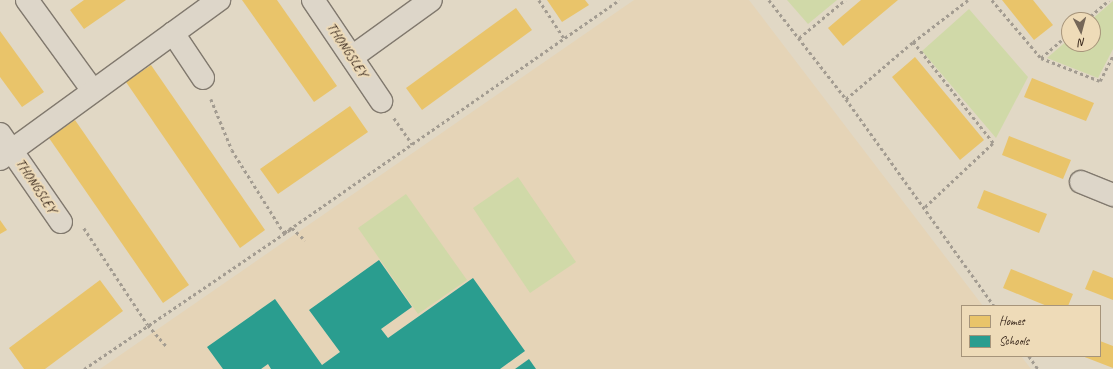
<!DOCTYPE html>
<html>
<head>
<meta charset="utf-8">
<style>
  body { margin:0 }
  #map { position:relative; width:1113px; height:369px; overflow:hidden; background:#e1d8c5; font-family:Caveat,sans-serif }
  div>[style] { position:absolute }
  .built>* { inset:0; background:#e5d4b7 }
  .green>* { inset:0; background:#d0d9a8 }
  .homes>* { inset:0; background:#e9c46a }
  .schools>* { inset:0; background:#2a9d8f }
  .path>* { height:2.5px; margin-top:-1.25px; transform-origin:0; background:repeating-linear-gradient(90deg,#a39c91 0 3px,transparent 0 6px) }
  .roads { filter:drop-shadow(1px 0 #81796e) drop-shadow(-1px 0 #81796e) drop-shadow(0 1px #81796e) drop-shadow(0 -1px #81796e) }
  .minor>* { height:22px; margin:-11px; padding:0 11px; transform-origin:11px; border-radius:11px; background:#ddd6c9 }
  span { translate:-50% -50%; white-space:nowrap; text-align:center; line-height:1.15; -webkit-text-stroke:4px #eedbb8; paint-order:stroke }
  .street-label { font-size:14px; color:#3b2a1e }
  .legend { position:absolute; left:961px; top:305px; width:140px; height:52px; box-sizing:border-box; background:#eedbb8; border:1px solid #a6947a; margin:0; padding:5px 7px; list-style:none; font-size:12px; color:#3b2a1e }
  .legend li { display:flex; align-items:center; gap:8px; height:20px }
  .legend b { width:20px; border:1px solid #a6947a }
  .north { position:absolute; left:1061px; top:12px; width:40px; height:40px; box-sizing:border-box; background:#eedbb8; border:1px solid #a6947a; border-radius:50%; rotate:174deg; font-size:11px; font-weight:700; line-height:16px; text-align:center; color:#3b2a1e }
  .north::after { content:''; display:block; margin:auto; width:14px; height:18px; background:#756758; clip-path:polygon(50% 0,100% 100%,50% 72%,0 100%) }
</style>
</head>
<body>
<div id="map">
  <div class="built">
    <i style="clip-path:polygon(634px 0,749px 0,983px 306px,962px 306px,962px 356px,1021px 356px,1031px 369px,100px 369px)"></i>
  </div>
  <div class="green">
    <i style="clip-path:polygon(787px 0,837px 0,808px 24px)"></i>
    <i style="clip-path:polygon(1113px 1px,1113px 49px,1098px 78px,1047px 58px,1069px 39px,1069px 44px,1093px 44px,1091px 20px)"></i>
    <i style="clip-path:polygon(969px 9px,1028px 77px,996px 138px,922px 51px)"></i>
    <i style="clip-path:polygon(518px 177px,576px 262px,530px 293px,473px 208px)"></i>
    <i style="clip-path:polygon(406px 194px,467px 280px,418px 314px,358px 228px)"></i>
  </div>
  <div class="homes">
    <i style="clip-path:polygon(84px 0,126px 0,84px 29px,70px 10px)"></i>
    <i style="clip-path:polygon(242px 0,277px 0,337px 86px,314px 102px)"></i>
    <i style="clip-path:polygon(547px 0,585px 0,589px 5px,562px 22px)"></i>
    <i style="clip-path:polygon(861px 0,898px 0,843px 46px,828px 28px)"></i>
    <i style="clip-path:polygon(1002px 0,1033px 0,1053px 25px,1034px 40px)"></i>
    <i style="clip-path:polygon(516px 8px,532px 30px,422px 110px,406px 88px)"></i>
    <i style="clip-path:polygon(0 31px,44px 92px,22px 107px,0 77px)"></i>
    <i style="clip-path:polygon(915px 57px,984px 140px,960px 160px,892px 77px)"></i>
    <i style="clip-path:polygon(151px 65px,265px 230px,240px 248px,126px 82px)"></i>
    <i style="clip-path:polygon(1032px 78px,1094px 103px,1086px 121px,1024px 97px)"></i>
    <i style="clip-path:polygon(350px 106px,368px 132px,278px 194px,260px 169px)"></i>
    <i style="clip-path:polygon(75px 120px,189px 285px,163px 303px,49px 138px)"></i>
    <i style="clip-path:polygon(1009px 136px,1071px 160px,1063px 179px,1002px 155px)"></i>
    <i style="clip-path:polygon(984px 190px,1047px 214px,1039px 233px,977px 208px)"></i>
    <i style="clip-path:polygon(0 220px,7px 230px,0 234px)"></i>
    <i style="clip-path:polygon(1011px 269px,1073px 294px,1068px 306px,1047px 306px,1003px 288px)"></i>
    <i style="clip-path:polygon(1093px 270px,1113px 278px,1113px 300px,1085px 289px)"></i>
    <i style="clip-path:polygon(100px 280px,123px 311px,45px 369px,24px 369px,9px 348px)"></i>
    <i style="clip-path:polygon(1100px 341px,1113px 346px,1113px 368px,1082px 356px,1100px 356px)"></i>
  </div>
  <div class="schools">
    <i style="clip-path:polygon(379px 260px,412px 307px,381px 329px,388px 338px,473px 278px,525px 351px,500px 369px,271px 369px,268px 364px,261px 369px,223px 369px,207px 347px,275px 299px,322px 365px,340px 352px,309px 310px)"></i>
    <i style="clip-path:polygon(529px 359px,536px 369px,515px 369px)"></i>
  </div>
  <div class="path">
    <i style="left:539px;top:0;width:45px;rotate:56.7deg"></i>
    <i style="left:769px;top:0;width:125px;rotate:52.1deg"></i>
    <i style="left:846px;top:99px;width:254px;rotate:54.4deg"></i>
    <i style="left:992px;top:0;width:76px;rotate:49.8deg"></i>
    <i style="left:1041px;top:58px;width:63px;rotate:21.3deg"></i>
    <i style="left:1100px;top:81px;width:28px;rotate:-63deg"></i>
    <i style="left:1086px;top:20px;width:30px;rotate:-41deg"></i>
    <i style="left:799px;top:38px;width:60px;rotate:-39.6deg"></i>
    <i style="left:1041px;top:58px;width:37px;rotate:-41deg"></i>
    <i style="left:211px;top:99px;width:55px;rotate:67.6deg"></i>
    <i style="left:232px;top:150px;width:98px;rotate:57.9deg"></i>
    <i style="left:846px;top:99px;width:88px;rotate:-40.4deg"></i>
    <i style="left:394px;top:118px;width:32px;rotate:55deg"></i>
    <i style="left:925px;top:207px;width:93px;rotate:-43.3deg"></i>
    <i style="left:993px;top:143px;width:129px;rotate:-128.4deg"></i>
    <i style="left:913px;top:42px;width:69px;rotate:-37.4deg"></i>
    <i style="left:84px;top:228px;width:116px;rotate:56.6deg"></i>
    <i style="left:148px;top:325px;width:29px;rotate:49deg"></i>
    <i style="left:292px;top:228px;width:18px;rotate:43deg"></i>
    <i style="left:1029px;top:356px;width:16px;rotate:55deg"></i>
    <i style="left:84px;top:369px;width:251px;rotate:-34.1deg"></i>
    <i style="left:292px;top:228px;width:9px;rotate:148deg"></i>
    <i style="left:284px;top:233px;width:408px;rotate:-34.8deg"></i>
  </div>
  <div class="roads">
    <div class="minor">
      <i style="left:27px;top:0;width:112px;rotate:54deg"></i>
      <i style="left:313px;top:0;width:122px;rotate:56deg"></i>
      <i style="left:173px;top:33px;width:54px;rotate:56.3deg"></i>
      <i style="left:352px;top:57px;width:97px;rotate:-35.8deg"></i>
      <i style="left:0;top:134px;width:107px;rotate:55.3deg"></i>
      <i style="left:0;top:159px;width:271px;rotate:-36deg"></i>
      <i style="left:1081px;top:182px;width:35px;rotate:22deg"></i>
    </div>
  </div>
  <div class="street-label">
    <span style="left:347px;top:50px;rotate:56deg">THONGSLEY</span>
    <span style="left:36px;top:186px;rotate:56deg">THONGSLEY</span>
  </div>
  <ul class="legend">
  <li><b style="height:11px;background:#e9c46a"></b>Homes</li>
  <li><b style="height:11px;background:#2a9d8f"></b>Schools</li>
  </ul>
  <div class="north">N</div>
</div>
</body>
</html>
